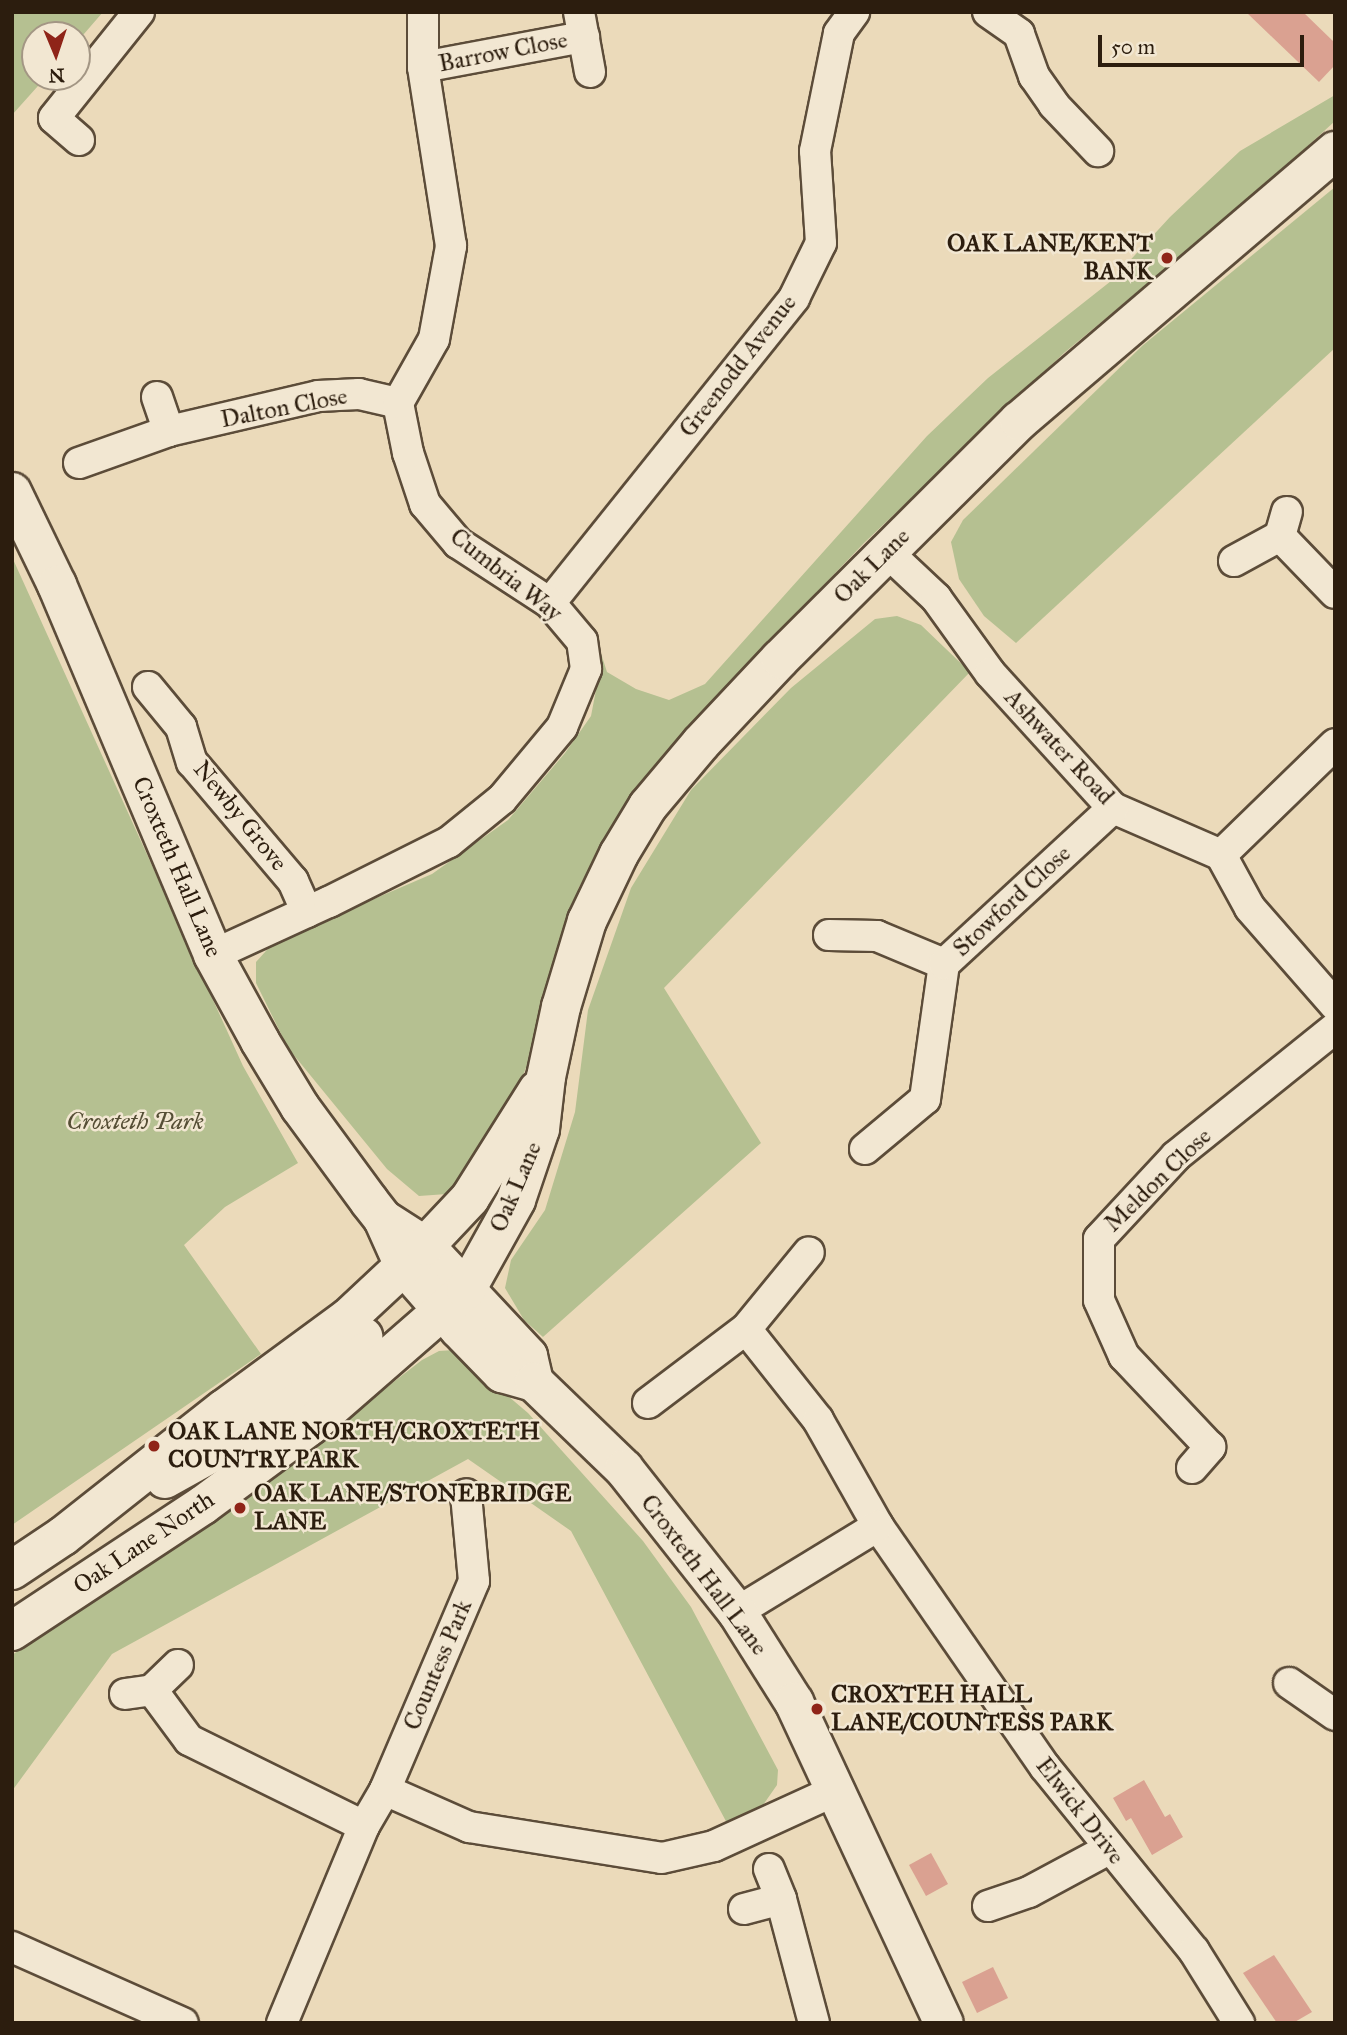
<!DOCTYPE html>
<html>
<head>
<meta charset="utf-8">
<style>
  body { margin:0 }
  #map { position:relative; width:1347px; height:2035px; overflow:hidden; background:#ebdaba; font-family:"IM FELL Great Primer",serif }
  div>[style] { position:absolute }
  .green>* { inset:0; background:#b5c091 }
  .building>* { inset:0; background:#daa191 }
  .roads { filter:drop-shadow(2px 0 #5c4c39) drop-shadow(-2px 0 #5c4c39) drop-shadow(0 2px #5c4c39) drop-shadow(0 -2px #5c4c39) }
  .street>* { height:30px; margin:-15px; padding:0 15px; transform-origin:15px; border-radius:15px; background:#f2e7d2 }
  .secondary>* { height:38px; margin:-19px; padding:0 19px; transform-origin:19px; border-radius:19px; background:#f2e7d2 }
  .dots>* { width:19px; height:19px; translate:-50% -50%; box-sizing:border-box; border:4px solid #f2e7d2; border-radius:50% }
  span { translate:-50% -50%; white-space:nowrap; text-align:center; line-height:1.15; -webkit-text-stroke:5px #f2e7d2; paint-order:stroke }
  .street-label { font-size:24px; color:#2c1d0e }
  .poi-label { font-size:24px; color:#2c1d0e; font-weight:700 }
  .right { translate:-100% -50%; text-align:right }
  .left { translate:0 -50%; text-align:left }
  .park-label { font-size:24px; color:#554e35; font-style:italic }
  .frame { position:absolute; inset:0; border:14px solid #2c1d0e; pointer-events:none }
  .north { position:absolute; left:21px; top:21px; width:70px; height:70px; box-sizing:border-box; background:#f2e7d2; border:2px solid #a39684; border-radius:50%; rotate:178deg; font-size:19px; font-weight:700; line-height:28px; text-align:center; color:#2c1d0e }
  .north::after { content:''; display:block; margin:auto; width:24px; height:32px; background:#8f2418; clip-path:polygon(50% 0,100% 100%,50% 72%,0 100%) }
  .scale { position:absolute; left:1098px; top:35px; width:206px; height:32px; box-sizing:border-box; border:4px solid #2c1d0e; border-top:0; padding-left:9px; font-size:21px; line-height:24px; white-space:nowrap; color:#2c1d0e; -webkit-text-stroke:5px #f2e7d2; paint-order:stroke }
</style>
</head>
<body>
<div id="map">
  <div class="green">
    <i style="clip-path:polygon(12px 12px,103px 12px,77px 42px,77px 35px,35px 35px,35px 77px,46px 77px,12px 115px)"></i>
    <i style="clip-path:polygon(1335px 95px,1335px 121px,1252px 197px,1064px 353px,864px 543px,702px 712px,638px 789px,579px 887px,539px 1036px,505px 1119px,473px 1171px,447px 1194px,419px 1196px,387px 1169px,288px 1048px,256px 983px,256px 962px,274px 942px,432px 874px,508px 820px,565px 753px,591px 716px,596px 690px,597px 641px,607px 672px,636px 689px,669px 700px,705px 684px,927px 436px,988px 378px,1111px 281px,1170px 217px,1240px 151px)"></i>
    <i style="clip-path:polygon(1335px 187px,1335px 348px,1016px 643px,984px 616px,959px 579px,951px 542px,963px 520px,1142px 346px)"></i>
    <i style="clip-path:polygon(12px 557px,243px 1066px,298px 1163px,225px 1207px,184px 1245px,261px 1354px,12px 1525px)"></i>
    <i style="clip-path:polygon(897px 616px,921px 625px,970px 672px,664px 988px,761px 1143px,543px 1337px,524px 1320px,505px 1288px,511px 1260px,545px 1210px,575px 1112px,588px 1010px,631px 888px,691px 790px,791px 688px,875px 619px)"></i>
    <i style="clip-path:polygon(454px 1350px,528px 1413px,643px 1541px,691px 1607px,778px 1770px,777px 1785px,763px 1805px,728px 1825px,571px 1531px,468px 1459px,112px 1654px,12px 1791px,12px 1655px,276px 1473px,422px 1360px,439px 1351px)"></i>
  </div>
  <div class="building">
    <i style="clip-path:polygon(1246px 12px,1303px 12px,1335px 43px,1335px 65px,1319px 82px)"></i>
    <i style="clip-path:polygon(1144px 1780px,1165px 1817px,1170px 1814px,1183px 1837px,1152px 1855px,1131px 1818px,1126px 1821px,1113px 1798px)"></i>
    <i style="clip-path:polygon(931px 1853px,948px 1884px,926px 1896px,909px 1865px)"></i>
    <i style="clip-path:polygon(1274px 1955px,1312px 2012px,1293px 2023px,1277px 2023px,1243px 1973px)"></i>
    <i style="clip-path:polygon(993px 1967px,1008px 1998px,977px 2013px,962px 1982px)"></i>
  </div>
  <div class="roads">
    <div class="street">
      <i style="left:579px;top:12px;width:61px;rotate:79.6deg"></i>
      <i style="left:988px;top:12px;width:38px;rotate:35deg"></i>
      <i style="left:1019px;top:34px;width:45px;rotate:70.3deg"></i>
      <i style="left:1034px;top:76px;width:35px;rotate:55deg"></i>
      <i style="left:1054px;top:105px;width:64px;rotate:46.3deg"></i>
      <i style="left:423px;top:67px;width:164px;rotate:-10.6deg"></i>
      <i style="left:79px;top:140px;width:33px;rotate:-139deg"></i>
      <i style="left:54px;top:118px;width:136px;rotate:-51.3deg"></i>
      <i style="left:157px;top:397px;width:36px;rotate:71deg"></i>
      <i style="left:79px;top:463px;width:96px;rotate:-19.6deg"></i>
      <i style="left:169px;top:431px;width:153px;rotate:-13.2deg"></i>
      <i style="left:318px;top:396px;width:41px;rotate:-2.8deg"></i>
      <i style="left:359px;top:394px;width:40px;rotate:13deg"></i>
      <i style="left:1280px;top:536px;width:79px;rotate:46deg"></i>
      <i style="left:886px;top:551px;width:69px;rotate:43.2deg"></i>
      <i style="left:936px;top:598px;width:92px;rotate:54.2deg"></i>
      <i style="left:990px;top:673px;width:183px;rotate:47.7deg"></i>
      <i style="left:1113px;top:808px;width:118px;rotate:23.5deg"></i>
      <i style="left:1221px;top:855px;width:60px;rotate:61.3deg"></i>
      <i style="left:1250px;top:908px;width:129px;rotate:48.8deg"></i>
      <i style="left:1234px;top:561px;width:52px;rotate:-28.5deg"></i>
      <i style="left:1280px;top:536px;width:25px;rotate:-74deg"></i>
      <i style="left:550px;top:603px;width:391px;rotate:-51.3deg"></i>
      <i style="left:794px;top:298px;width:61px;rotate:-63.9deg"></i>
      <i style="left:821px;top:243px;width:92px;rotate:-93.7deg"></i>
      <i style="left:815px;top:151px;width:120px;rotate:-78.5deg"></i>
      <i style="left:839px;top:33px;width:26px;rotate:-54deg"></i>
      <i style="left:148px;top:687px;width:52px;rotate:50.5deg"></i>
      <i style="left:181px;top:727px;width:37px;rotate:73deg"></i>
      <i style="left:192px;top:762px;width:156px;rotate:49.7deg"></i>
      <i style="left:293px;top:881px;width:34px;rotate:66deg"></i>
      <i style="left:1221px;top:855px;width:159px;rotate:-44.2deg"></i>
      <i style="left:829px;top:935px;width:48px;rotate:1.2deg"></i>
      <i style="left:877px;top:936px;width:73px;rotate:22.7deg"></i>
      <i style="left:213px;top:955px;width:128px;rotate:-24.6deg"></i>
      <i style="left:329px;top:902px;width:134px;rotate:-26.6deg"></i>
      <i style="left:449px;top:842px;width:68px;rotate:-39.1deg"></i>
      <i style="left:502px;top:799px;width:94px;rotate:-50.2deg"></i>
      <i style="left:562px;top:727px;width:63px;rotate:-67.5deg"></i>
      <i style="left:586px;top:669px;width:28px;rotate:-98deg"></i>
      <i style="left:582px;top:641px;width:50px;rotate:-130.1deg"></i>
      <i style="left:550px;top:603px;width:110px;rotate:-146.9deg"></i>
      <i style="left:458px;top:543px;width:51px;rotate:-130.2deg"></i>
      <i style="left:425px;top:504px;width:54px;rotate:-108.4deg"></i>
      <i style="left:408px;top:453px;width:51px;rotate:-101.3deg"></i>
      <i style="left:398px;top:403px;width:73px;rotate:-60.6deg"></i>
      <i style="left:434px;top:339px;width:95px;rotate:-79.6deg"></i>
      <i style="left:451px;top:246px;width:181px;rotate:-98.9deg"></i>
      <i style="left:423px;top:67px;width:55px;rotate:-90deg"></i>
      <i style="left:865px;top:1149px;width:78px;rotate:-39.8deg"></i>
      <i style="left:925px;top:1099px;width:136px;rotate:-82deg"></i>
      <i style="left:944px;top:964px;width:230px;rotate:-42.7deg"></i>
      <i style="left:746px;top:1329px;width:116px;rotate:51.6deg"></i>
      <i style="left:818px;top:1420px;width:122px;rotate:60.5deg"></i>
      <i style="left:878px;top:1526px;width:293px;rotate:55.3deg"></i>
      <i style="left:1045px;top:1767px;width:237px;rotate:51deg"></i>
      <i style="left:1194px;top:1951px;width:85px;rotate:58deg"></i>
      <i style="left:648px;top:1403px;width:123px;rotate:-37.1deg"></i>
      <i style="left:746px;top:1329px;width:99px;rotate:-50.7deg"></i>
      <i style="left:1192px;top:1468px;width:28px;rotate:-49deg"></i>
      <i style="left:1210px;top:1447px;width:125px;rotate:-133.4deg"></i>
      <i style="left:1124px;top:1356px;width:61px;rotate:-114.1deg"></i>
      <i style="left:1099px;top:1300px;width:61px;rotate:-90deg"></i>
      <i style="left:1099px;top:1239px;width:113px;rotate:-47.1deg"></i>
      <i style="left:1176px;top:1156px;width:204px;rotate:-38.8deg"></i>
      <i style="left:737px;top:1612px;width:165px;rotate:-31.4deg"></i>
      <i style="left:1289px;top:1683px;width:56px;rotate:34.8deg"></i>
      <i style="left:152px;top:1690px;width:62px;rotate:53.5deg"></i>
      <i style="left:189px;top:1740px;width:195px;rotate:26.2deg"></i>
      <i style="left:125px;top:1694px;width:27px;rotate:-8deg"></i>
      <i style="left:152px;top:1690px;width:36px;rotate:-44deg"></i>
      <i style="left:385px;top:1790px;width:92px;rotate:23.8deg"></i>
      <i style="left:469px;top:1827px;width:195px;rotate:9.1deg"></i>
      <i style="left:662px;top:1858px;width:53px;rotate:-13deg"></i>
      <i style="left:714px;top:1846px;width:132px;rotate:-24.6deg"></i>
      <i style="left:769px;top:1869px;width:32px;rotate:68deg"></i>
      <i style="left:781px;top:1899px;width:128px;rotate:75.1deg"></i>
      <i style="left:988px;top:1906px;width:43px;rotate:-18.9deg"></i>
      <i style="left:1029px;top:1892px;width:91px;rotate:-28.3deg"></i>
      <i style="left:744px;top:1909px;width:38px;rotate:-15deg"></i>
      <i style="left:12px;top:1947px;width:187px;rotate:24deg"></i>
      <i style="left:282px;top:2023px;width:213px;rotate:-67.4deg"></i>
      <i style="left:364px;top:1826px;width:42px;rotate:-59.7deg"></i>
      <i style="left:385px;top:1790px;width:227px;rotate:-66.9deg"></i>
      <i style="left:474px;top:1581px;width:87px;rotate:-95.3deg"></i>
    </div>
    <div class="secondary">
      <i style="left:12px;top:492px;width:103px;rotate:64.2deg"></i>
      <i style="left:57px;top:585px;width:402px;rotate:67.1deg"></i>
      <i style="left:213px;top:955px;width:98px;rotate:61.3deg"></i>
      <i style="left:260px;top:1041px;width:77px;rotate:58.8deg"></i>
      <i style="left:300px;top:1107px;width:117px;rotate:53.7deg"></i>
      <i style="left:369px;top:1201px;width:23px;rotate:52deg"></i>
      <i style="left:383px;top:1219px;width:50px;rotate:32.7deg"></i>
      <i style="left:425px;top:1246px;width:151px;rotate:46.9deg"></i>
      <i style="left:528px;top:1356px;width:27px;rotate:77deg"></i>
      <i style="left:383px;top:1219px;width:51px;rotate:65.9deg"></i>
      <i style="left:404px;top:1266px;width:84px;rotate:48.9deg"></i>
      <i style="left:459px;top:1329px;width:62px;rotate:45.7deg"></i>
      <i style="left:502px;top:1373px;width:33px;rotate:16deg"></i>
      <i style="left:534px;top:1382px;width:125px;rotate:44deg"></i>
      <i style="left:624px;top:1469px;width:182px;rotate:51.7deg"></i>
      <i style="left:737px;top:1612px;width:107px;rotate:57.7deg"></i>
      <i style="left:794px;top:1702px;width:354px;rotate:65deg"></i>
      <i style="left:165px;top:1479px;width:86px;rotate:-29.2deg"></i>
      <i style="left:240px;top:1437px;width:159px;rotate:-39.1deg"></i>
      <i style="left:12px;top:1570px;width:61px;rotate:-33.7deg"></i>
      <i style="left:63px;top:1536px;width:205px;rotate:-38.3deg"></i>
      <i style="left:224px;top:1409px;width:154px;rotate:-36.3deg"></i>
      <i style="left:348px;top:1318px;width:105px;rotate:-43.1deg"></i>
      <i style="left:425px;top:1246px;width:66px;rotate:-46.8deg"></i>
      <i style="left:470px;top:1198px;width:128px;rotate:-57.8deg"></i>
      <i style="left:12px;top:1631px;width:229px;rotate:-33.4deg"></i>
      <i style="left:203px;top:1505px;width:134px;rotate:-36.5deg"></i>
      <i style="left:311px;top:1425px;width:206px;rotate:-41.1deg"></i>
      <i style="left:466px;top:1290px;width:103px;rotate:-60.9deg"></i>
      <i style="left:516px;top:1200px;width:75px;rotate:-71.3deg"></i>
      <i style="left:540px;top:1129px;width:52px;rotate:-83.4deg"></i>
      <i style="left:546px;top:1077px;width:72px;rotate:-77.9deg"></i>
      <i style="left:561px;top:1007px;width:90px;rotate:-73.2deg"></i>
      <i style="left:587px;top:921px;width:74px;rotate:-64.5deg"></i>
      <i style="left:619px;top:854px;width:56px;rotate:-58.9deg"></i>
      <i style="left:648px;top:806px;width:82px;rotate:-49.9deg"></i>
      <i style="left:701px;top:743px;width:115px;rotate:-46.8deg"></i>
      <i style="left:780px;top:659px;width:337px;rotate:-44.9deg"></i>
      <i style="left:1019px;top:421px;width:416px;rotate:-40.5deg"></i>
    </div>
  </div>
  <div class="dots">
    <i style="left:1167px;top:258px;background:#8f2418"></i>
    <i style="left:154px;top:1446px;background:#8f2418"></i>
    <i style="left:240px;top:1508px;background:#8f2418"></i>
    <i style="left:817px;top:1709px;background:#8f2418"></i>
  </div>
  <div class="street-label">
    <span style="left:503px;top:52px;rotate:-11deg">Barrow Close</span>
    <span style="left:738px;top:366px;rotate:-52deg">Greenodd Avenue</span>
    <span style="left:284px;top:408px;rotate:-11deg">Dalton Close</span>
    <span style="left:872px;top:566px;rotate:-45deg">Oak Lane</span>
    <span style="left:506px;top:575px;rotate:38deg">Cumbria Way</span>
    <span style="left:1059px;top:747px;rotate:47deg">Ashwater Road</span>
    <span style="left:240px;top:816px;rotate:51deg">Newby Grove</span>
    <span style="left:177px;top:867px;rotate:67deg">Croxteth Hall Lane</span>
    <span style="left:1012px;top:901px;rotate:-43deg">Stowford Close</span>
    <span style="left:1158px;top:1180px;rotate:-44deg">Meldon Close</span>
    <span style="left:516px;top:1187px;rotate:-67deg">Oak Lane</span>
    <span style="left:144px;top:1543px;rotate:-34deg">Oak Lane North</span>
    <span style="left:704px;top:1575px;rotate:53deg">Croxteth Hall Lane</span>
    <span style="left:438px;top:1665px;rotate:-67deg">Countess Park</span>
    <span style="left:1080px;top:1811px;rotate:52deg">Elwick Drive</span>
  </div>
  <div class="poi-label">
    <span class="right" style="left:1153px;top:258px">OAK LANE/KENT<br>BANK</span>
    <span class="left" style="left:168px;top:1446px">OAK LANE NORTH/CROXTETH<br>COUNTRY PARK</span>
    <span class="left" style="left:254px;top:1508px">OAK LANE/STONEBRIDGE<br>LANE</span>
    <span class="left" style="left:831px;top:1709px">CROXTEH HALL<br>LANE/COUNTESS PARK</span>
  </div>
  <div class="park-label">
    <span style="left:135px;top:1122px">Croxteth Park</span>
  </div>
  <div class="frame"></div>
  <div class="north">N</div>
  <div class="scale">50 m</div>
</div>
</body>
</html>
